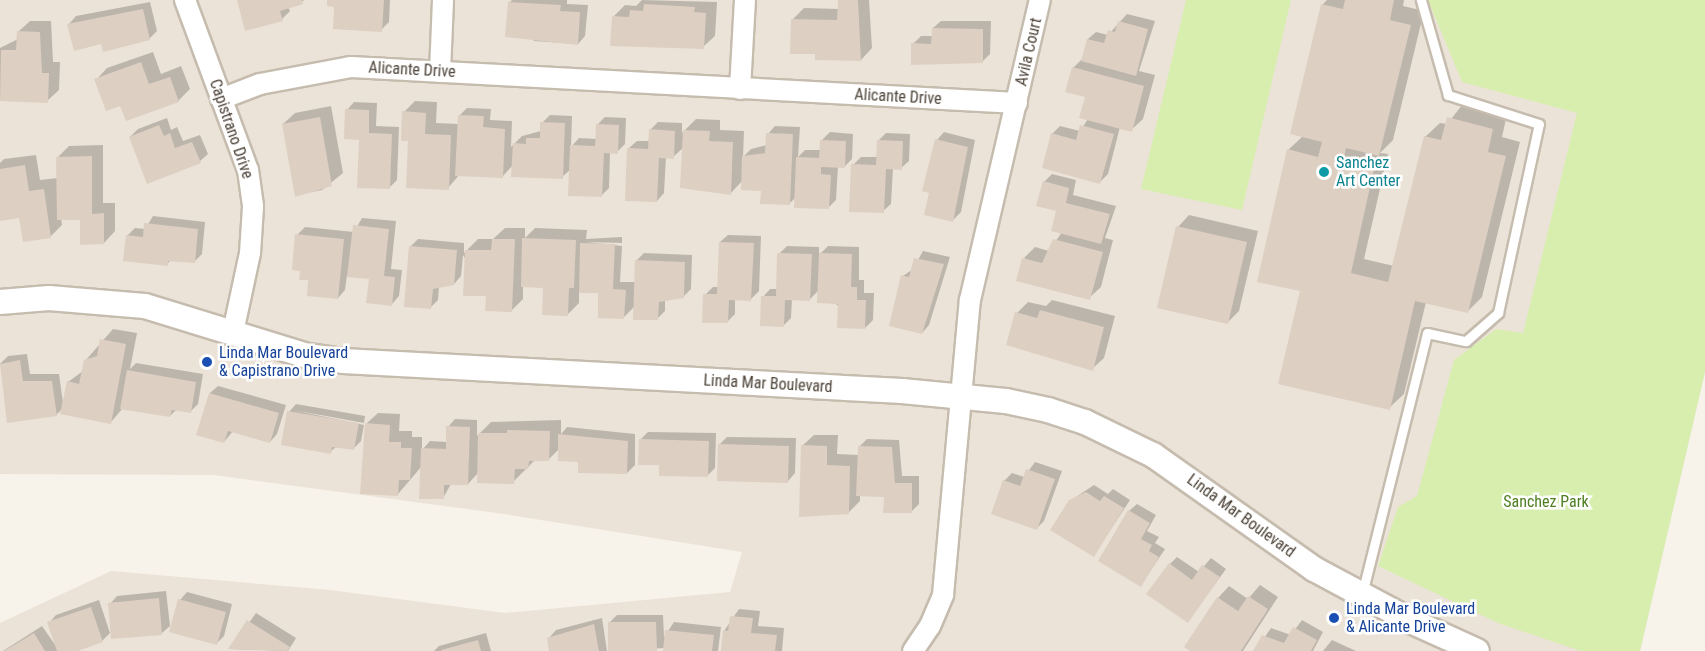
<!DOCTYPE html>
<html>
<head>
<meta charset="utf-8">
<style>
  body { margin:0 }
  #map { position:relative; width:1705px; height:651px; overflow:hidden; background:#f7f2ea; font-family:"Roboto Condensed",sans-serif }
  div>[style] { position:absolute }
  .residential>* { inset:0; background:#ebe3d8 }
  .green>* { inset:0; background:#d8eeaf }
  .shadow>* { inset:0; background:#0003 }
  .building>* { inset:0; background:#ddcfc1 }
  .roads { filter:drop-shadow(2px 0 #c6bcae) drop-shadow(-2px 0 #c6bcae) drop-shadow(0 2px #c6bcae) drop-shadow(0 -2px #c6bcae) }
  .service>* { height:9px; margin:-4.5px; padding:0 4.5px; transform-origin:4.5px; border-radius:4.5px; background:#fff }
  .minor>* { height:20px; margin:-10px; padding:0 10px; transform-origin:10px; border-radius:10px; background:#fff }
  .tertiary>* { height:24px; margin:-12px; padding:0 12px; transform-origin:12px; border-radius:12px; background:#fff }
  .dots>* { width:16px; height:16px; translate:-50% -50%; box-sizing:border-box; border:3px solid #fff; border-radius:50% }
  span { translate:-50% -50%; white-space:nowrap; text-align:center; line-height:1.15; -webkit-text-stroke:5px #fff; paint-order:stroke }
  .street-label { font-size:16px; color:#4c4237 }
  .culture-label { font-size:16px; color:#0d838f }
  .left { translate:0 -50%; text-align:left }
  .transit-label { font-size:16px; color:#164399 }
  .park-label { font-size:16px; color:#4e8021 }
</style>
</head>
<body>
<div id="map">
  <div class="residential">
    <i style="clip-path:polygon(0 0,1705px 0,1705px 372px,1640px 651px,0 651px,0 623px,111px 571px,330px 590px,505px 613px,730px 592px,742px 552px,504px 514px,214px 475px,0 474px)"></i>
  </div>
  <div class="green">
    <i style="clip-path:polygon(1186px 0,1291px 0,1242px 210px,1141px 189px)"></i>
    <i style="clip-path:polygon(1428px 0,1705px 0,1705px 372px,1640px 651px,1581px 651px,1498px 623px,1378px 566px,1398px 507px,1417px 496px,1454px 360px,1496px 329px,1523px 333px,1577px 113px,1462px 82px)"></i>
  </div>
  <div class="shadow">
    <i style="clip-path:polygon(238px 0,305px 0,288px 7px,290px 11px,282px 19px)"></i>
    <i style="clip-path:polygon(328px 0,390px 0,389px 22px,381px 30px)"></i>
    <i style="clip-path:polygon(512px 0,567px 0,567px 4px,588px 5px,585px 36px,578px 44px,534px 41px,509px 3px)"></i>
    <i style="clip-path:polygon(642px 0,717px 2px,715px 36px,703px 47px,614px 16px,625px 5px,636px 6px)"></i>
    <i style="clip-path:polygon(840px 0,869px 0,872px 48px,861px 60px,816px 53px,793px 19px,804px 8px,839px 9px)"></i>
    <i style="clip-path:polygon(1327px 0,1404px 0,1403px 6px,1424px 11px,1393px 140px,1380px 153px,1388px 154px,1364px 259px,1394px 266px,1425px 137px,1440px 123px,1447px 124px,1463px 104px,1507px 114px,1502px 137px,1520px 142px,1482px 297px,1467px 312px,1426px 302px,1404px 394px,1389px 408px,1302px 290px,1288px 150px,1303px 136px,1292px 133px,1323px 4px)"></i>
    <i style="clip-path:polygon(150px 2px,157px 31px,150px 38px,104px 50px,102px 42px,69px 24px,76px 16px)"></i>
    <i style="clip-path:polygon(1127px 14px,1155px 21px,1139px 71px,1155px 75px,1143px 119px,1131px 130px,1120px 127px,1108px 174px,1100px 182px,1052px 134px,1060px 126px,1080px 131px,1088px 119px,1086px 96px,1073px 68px,1083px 58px,1088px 39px,1096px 32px,1108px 35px)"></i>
    <i style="clip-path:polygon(30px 21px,51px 21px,53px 62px,60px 62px,59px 90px,47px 101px,0 99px,0 48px,18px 39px,18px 32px)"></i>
    <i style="clip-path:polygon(941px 21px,991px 21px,990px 54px,982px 62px,913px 44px,921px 36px,933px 36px,933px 28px)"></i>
    <i style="clip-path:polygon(153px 52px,161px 74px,181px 66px,190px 89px,178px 101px,121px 104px,96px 80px,107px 68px)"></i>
    <i style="clip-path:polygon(415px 101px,437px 102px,436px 123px,459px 124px,459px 116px,467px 108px,491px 109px,490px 120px,512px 121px,511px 147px,522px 136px,541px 131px,542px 123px,550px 115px,572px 116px,571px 147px,579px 138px,597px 139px,597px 125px,605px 117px,626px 118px,625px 144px,617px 152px,610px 152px,609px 188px,601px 196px,571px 169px,562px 177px,513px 165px,503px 176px,460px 174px,448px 188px,410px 140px,404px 112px)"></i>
    <i style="clip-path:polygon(354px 102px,377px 103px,376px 126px,399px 127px,397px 180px,389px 188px,347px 110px)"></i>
    <i style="clip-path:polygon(331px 106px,343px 173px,322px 190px,296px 195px,283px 124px,295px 113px)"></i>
    <i style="clip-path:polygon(167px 118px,171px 130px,177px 127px,183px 141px,200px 135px,208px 154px,200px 161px,130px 137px,138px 129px)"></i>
    <i style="clip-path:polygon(696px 119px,720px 120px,720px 130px,744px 131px,743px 157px,751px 149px,767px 145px,768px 134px,775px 126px,800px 127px,798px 157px,805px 150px,821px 150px,822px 140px,830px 132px,853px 134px,852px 159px,844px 167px,838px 166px,836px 200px,828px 208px,796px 197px,789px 204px,742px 181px,731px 193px,684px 147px,673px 157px,666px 157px,664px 193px,657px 201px,629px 148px,637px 141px,650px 141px,650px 130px,658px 122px,682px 123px,682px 133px)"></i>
    <i style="clip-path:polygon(944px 132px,975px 140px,961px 212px,953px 220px,931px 192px,937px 140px)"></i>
    <i style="clip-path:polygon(886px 133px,910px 134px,909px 161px,901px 168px,893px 168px,891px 204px,883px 211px,853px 165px,861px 157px,878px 157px,878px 141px)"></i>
    <i style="clip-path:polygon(103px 145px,103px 203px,115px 203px,115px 231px,104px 243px,82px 218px,61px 218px,62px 225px,51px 236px,21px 216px,0 219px,0 163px,4px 159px,36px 155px,40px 180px,58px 178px,58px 157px,69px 146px)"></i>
    <i style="clip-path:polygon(1052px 174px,1076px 180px,1073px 195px,1116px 206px,1105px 238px,1113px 240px,1101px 287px,1089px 298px,1024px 258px,1035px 247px,1049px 251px,1062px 232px,1058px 210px,1044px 182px)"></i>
    <i style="clip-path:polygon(1189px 215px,1258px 231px,1239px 311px,1228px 322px,1178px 227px)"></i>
    <i style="clip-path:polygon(153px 216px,205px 222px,202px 254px,194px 262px,172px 259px,167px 264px,127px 236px,135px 228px,145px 229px)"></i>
    <i style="clip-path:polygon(362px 218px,396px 221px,391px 269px,402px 270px,399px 296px,392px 304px,371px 278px,347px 275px,345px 290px,338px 298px,301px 269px,297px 235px,305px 227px,354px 232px)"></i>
    <i style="clip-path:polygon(505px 228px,525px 228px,525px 238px,535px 228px,587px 230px,586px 239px,622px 237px,622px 243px,587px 242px,622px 246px,620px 282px,635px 282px,636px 261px,644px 253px,692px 255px,691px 289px,683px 297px,665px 300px,665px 311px,657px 319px,634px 307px,624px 317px,600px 292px,579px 292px,579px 303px,568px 314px,544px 287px,523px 286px,523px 299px,512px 310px,487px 295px,463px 255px,461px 276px,454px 284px,439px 286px,438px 300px,430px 308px,410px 247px,418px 239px,464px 243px,464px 253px,478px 239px,493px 239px)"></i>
    <i style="clip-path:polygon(728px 235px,761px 236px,759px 291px,751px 299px,735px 299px,735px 314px,727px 322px,705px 295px,713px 287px,719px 287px,720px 242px)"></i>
    <i style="clip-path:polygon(787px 246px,819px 247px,819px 255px,828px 246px,859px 247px,859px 280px,864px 280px,864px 293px,874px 293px,873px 320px,865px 328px,819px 290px,810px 299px,792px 299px,791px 318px,783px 326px,763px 297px,770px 289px,778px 289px,779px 254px)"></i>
    <i style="clip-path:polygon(923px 251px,950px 257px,929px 325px,922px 333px,903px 276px,913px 269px)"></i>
    <i style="clip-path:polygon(1052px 300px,1115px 316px,1104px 358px,1092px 369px,1017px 313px,1028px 302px,1046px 306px)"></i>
    <i style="clip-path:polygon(113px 329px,137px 333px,130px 369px,136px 363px,203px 374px,198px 404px,191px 411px,177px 409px,170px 416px,123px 408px,111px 422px,63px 408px,56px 415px,0 364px,8px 356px,27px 354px,30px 374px,59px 374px,63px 403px,68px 382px,83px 371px,85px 361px)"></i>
    <i style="clip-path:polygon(218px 386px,286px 405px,277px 434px,270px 442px,233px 431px,224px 442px,210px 393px)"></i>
    <i style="clip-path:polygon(296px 404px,365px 416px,364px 423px,293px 410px,364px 425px,361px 441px,353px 449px,337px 446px,330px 452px,289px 412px)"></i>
    <i style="clip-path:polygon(378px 413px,400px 414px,399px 431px,412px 431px,412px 437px,422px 437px,422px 450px,430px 441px,447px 442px,448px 427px,455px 419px,477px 420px,477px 436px,491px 422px,561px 420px,561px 434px,567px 427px,635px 434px,635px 465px,627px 473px,580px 460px,559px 449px,549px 459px,536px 459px,513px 482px,478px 473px,468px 484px,451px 484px,443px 498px,422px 466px,398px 494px,366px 424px)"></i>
    <i style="clip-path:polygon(648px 432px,716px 433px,715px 468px,707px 476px,661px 464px,640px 440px)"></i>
    <i style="clip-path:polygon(814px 435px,838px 435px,837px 454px,859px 455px,859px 447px,867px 439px,899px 440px,902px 476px,919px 476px,919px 504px,911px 512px,885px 495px,860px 495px,860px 501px,848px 513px,802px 446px)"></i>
    <i style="clip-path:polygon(727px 437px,796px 438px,795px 473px,788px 481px,719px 445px)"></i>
    <i style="clip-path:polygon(1035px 462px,1062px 471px,1044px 521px,1036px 529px,1004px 481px,1012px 473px,1024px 477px)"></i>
    <i style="clip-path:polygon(1094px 485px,1108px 494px,1113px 489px,1130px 500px,1094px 555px,1070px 501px)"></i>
    <i style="clip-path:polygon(1137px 504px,1156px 515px,1147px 531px,1159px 537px,1155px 543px,1165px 549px,1141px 585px,1129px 511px)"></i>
    <i style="clip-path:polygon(1177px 557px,1199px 572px,1211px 558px,1226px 569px,1188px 621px,1170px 564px)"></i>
    <i style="clip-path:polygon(1260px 585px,1278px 597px,1243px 651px,1193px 651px,1218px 598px,1229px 586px,1248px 599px)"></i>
    <i style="clip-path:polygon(166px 591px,170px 626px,162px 633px,110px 604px,117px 596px)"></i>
    <i style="clip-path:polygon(187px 592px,232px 604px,224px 636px,216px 644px,180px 600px)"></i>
    <i style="clip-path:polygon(99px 600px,110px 633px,102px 641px,74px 651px,3px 651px,42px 626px,58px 649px,49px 623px,56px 615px)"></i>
    <i style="clip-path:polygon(739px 609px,760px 611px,758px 626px,784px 628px,782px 651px,722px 651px,724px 631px)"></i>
    <i style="clip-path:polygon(256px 613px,296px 638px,288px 651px,230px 649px)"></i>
    <i style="clip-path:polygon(617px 615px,663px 615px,664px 637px,674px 622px,721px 627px,718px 651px,664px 651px,665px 648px,610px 651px,609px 623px)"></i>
    <i style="clip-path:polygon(602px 618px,607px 651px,551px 651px,549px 638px,556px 630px)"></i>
    <i style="clip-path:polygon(1302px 620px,1323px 632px,1313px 651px,1255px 651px,1271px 628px,1291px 635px)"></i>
    <i style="clip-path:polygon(486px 633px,491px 651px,434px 651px,439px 646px)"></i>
    <i style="clip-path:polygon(1332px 640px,1356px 651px,1323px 651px)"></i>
  </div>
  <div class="building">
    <i style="clip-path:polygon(237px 0,302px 0,303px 4px,280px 11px,283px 21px,245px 31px)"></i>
    <i style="clip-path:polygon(327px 0,384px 0,382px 32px,333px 29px,334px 7px,327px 6px)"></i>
    <i style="clip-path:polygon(838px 0,858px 0,861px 61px,815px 60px,815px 54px,790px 54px,791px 19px,837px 20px)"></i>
    <i style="clip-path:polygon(1345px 0,1394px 0,1390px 20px,1411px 25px,1379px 156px,1346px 148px,1343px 162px,1374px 169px,1351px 273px,1388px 282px,1424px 136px,1441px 140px,1447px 117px,1493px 129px,1488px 152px,1506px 156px,1468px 313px,1415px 301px,1390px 410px,1278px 384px,1300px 291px,1257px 282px,1287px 149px,1318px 157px,1322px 142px,1290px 134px,1321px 4px,1343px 9px)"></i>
    <i style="clip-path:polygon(508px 2px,561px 5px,560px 11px,580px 12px,578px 45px,505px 37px)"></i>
    <i style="clip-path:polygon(644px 4px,695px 7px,694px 12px,706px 13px,704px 49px,610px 46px,612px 16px,629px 17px,630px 10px,643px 11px)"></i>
    <i style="clip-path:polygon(143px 9px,150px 40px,103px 52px,101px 44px,74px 51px,67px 24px)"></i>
    <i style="clip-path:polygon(1118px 21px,1148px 29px,1136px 76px,1081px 61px,1087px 39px,1104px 43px,1108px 30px,1115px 32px)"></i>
    <i style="clip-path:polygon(932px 28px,983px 29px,983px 63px,911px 65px,911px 43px,931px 44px)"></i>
    <i style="clip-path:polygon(17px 31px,40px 32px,42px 73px,49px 73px,48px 103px,0 101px,1px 50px,16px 50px)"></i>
    <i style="clip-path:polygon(141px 62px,149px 84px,170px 77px,179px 102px,126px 121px,120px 106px,106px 111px,94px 79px)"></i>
    <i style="clip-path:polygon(1072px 67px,1144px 86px,1132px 132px,1079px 118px,1085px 97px,1065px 92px)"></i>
    <i style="clip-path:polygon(345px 109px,369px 110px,369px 133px,392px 134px,390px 189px,357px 188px,359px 140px,344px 139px)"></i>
    <i style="clip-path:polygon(402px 111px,426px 113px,425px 134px,451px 135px,449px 190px,406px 188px,408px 141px,401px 141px)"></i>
    <i style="clip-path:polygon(458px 115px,484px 116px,483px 127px,505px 129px,503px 178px,455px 176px)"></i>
    <i style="clip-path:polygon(320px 117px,332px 186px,295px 197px,282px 124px)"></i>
    <i style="clip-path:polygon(540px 122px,565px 123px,563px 179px,511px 177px,513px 143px,526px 144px,526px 138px,540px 138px)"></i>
    <i style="clip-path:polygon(596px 124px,619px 125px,618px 154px,604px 153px,602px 197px,568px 196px,570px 145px,595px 146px)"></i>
    <i style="clip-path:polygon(159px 125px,164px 136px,170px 133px,175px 148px,192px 142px,201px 163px,147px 184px,129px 137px)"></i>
    <i style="clip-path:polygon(1080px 125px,1114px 134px,1100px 184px,1042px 168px,1051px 133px,1076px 140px)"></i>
    <i style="clip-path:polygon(649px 129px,675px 131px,674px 159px,659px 158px,657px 202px,625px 201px,627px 148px,648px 149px)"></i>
    <i style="clip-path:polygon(683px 130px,710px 131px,709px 141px,733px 142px,731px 195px,680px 188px)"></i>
    <i style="clip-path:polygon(766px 133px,793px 134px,790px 205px,760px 204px,761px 191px,741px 190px,742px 156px,765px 153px)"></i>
    <i style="clip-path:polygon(935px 139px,968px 147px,953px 222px,924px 215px,929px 193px,922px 191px)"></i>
    <i style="clip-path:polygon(820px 140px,846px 141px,845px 168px,821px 167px,821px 174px,831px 175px,829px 209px,794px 208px,796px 157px,819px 158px)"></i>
    <i style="clip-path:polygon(877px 140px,903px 141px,902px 170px,886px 169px,884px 213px,849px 212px,851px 164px,876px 165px)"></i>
    <i style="clip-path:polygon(92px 156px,92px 214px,104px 213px,104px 244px,80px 245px,80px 220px,57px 220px,56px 157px)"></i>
    <i style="clip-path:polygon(25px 165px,29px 191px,44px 189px,51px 238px,23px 242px,19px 218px,0 221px,0 169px)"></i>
    <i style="clip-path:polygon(1043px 181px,1069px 188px,1066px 203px,1110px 214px,1101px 244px,1051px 231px,1056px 211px,1036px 206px)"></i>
    <i style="clip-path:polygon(144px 223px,198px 229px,195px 263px,168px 261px,168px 266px,123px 261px,126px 235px,143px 237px)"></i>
    <i style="clip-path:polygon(353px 225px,389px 229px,384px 276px,395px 277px,392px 306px,366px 303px,369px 279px,347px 277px)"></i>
    <i style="clip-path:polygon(1176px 226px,1247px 242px,1228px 324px,1157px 308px)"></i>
    <i style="clip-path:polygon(295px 234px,344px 239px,338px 299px,307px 296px,308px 280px,299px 280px,300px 271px,292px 270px)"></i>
    <i style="clip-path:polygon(522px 238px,576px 240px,574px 288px,569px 288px,568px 316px,542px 315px,543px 288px,521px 287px)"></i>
    <i style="clip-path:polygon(492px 239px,515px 239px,512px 312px,485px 311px,486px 296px,463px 296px,465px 250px,491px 250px)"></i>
    <i style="clip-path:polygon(1053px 239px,1103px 252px,1090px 300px,1016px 281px,1022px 258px,1042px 263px)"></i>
    <i style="clip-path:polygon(719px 242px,754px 243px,751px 301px,729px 300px,728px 323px,702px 323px,703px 294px,717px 294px)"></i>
    <i style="clip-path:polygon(580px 243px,615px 244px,613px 289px,626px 290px,624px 319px,598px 318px,598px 293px,579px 293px)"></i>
    <i style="clip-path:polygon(409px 246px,457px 250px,454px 285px,433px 289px,431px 309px,404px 307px)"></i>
    <i style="clip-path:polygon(777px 253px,812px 254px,810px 301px,785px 300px,784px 327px,760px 326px,761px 296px,776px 296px)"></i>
    <i style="clip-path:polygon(819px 253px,852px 254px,851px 287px,857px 287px,857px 300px,866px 300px,865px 329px,837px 328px,838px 304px,817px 303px)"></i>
    <i style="clip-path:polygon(914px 258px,944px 264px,922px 334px,889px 326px,901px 275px,909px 277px)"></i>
    <i style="clip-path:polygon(635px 260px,685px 262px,684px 298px,659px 302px,658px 320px,633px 320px)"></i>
    <i style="clip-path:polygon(1040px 310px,1104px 327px,1093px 371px,1006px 345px,1015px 312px,1037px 318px)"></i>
    <i style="clip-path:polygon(100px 339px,126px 344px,111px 424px,60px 414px,67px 381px,79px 384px,84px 360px,97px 356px)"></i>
    <i style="clip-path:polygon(20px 360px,23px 381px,52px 381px,57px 416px,7px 423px,0 364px)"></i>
    <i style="clip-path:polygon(127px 370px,196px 382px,191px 413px,172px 410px,170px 417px,120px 409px)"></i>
    <i style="clip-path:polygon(209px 393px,279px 413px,270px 443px,228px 431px,224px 443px,196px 435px)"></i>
    <i style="clip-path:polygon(287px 411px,359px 423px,354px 450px,332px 447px,331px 454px,281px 445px)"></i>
    <i style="clip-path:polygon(365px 423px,390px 425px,389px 442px,401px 442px,401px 448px,412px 448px,410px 480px,399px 480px,398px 496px,360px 494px)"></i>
    <i style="clip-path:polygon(446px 426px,470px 427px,468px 485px,444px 485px,444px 499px,419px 499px,421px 448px,446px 449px)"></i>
    <i style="clip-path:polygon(507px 430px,550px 431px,549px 461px,529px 461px,528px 469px,515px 469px,514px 484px,477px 483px,478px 433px,507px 433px)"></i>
    <i style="clip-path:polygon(558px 434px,628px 441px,627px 474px,578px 473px,578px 462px,558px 461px)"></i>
    <i style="clip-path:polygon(639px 439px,709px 441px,708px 477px,659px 476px,659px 465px,638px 465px)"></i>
    <i style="clip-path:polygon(718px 444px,789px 446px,788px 483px,717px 481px)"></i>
    <i style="clip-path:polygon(801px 445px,827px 446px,827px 465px,850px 466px,849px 514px,799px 517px)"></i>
    <i style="clip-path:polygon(858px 446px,892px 447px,895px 483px,912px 483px,912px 513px,883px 513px,884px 497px,856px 496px)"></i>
    <i style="clip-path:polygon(1026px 469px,1055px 479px,1037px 530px,991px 514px,1003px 480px,1020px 486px)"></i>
    <i style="clip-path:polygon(1086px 492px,1100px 501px,1104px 496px,1124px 508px,1094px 557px,1050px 530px,1069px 500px)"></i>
    <i style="clip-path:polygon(1128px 510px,1150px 523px,1141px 539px,1152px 545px,1149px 551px,1159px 557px,1141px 587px,1098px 561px)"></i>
    <i style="clip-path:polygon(1169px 563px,1192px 580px,1202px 565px,1220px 577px,1188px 623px,1146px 594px)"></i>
    <i style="clip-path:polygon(1248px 596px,1268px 609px,1241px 651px,1190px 651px,1184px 647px,1217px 597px,1238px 611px)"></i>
    <i style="clip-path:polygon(159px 598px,162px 635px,111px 639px,108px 603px)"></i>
    <i style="clip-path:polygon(178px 599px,226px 612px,217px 645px,169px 632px)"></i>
    <i style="clip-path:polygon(91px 607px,103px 642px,78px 651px,57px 651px,47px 622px)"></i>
    <i style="clip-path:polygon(730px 616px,753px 618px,751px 633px,777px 635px,775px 651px,721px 651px,723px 630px,728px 631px)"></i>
    <i style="clip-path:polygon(247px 620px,290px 647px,287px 651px,228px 649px)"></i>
    <i style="clip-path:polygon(608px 622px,656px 622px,657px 651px,608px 651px)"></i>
    <i style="clip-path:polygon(594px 624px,599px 651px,549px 651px,547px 638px)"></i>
    <i style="clip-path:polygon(1293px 627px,1317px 640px,1311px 651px,1253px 651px,1262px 635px,1284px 643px)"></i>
    <i style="clip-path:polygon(665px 630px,714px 635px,712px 651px,663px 651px)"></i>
    <i style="clip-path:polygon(34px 633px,45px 651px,4px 651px)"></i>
    <i style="clip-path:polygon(478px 640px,481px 651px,442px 651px,441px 650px)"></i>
  </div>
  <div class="roads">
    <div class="service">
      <i style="left:1362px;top:594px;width:269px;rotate:-76deg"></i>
      <i style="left:1427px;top:333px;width:40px;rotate:12deg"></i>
      <i style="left:1466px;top:341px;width:43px;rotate:-41.2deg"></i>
      <i style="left:1498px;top:313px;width:193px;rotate:-77.8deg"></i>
      <i style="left:1539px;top:124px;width:96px;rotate:-162.3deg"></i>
      <i style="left:1448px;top:95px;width:99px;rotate:-105.9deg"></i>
    </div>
    <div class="minor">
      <i style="left:185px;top:0;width:181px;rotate:69.7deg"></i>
      <i style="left:248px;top:170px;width:37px;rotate:82deg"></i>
      <i style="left:253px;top:207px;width:46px;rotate:93.7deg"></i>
      <i style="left:250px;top:253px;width:81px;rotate:102.1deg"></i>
      <i style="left:440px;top:72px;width:72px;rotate:-87.6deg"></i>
      <i style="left:740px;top:89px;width:89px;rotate:-86.8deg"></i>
      <i style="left:221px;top:99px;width:42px;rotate:-21deg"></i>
      <i style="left:260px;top:84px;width:93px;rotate:-10.6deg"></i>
      <i style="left:351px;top:67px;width:667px;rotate:3.09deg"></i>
      <i style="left:913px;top:651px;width:30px;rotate:-56deg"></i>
      <i style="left:930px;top:626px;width:34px;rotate:-67deg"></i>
      <i style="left:943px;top:595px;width:296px;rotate:-84.8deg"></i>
      <i style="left:970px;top:300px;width:308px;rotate:-76.9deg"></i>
    </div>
    <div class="tertiary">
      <i style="left:0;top:302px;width:49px;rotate:-4.7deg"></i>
      <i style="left:49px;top:298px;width:96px;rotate:4.8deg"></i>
      <i style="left:145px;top:306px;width:170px;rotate:17.1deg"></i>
      <i style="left:308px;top:356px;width:35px;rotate:8deg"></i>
      <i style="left:343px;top:361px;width:560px;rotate:3.07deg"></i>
      <i style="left:902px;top:391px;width:104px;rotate:5.5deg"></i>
      <i style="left:1006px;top:401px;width:43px;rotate:12.1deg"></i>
      <i style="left:1048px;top:410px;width:39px;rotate:18deg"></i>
      <i style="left:1085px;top:422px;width:76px;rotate:25.9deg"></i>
      <i style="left:1153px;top:455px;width:197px;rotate:35.3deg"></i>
      <i style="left:1314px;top:569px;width:112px;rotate:28.2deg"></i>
      <i style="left:1413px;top:622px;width:70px;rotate:24.4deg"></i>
    </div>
  </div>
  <div class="dots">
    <i style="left:1324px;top:172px;background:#0f9aa8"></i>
    <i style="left:207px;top:362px;background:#1a4fb4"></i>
    <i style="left:1334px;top:618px;background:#1a4fb4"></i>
  </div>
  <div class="street-label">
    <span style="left:1029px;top:52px;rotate:-77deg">Avila Court</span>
    <span style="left:412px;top:70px;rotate:3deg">Alicante Drive</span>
    <span style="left:898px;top:97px;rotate:3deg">Alicante Drive</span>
    <span style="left:231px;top:129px;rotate:71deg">Capistrano Drive</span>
    <span style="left:768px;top:384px;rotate:3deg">Linda Mar Boulevard</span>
    <span style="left:1241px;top:516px;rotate:36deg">Linda Mar Boulevard</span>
  </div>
  <div class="culture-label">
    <span class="left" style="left:1336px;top:172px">Sanchez<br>Art Center</span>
  </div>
  <div class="transit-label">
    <span class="left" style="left:219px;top:362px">Linda Mar Boulevard<br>&amp; Capistrano Drive</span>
    <span class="left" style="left:1346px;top:618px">Linda Mar Boulevard<br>&amp; Alicante Drive</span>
  </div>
  <div class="park-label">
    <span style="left:1546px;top:502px">Sanchez Park</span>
  </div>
</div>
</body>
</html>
